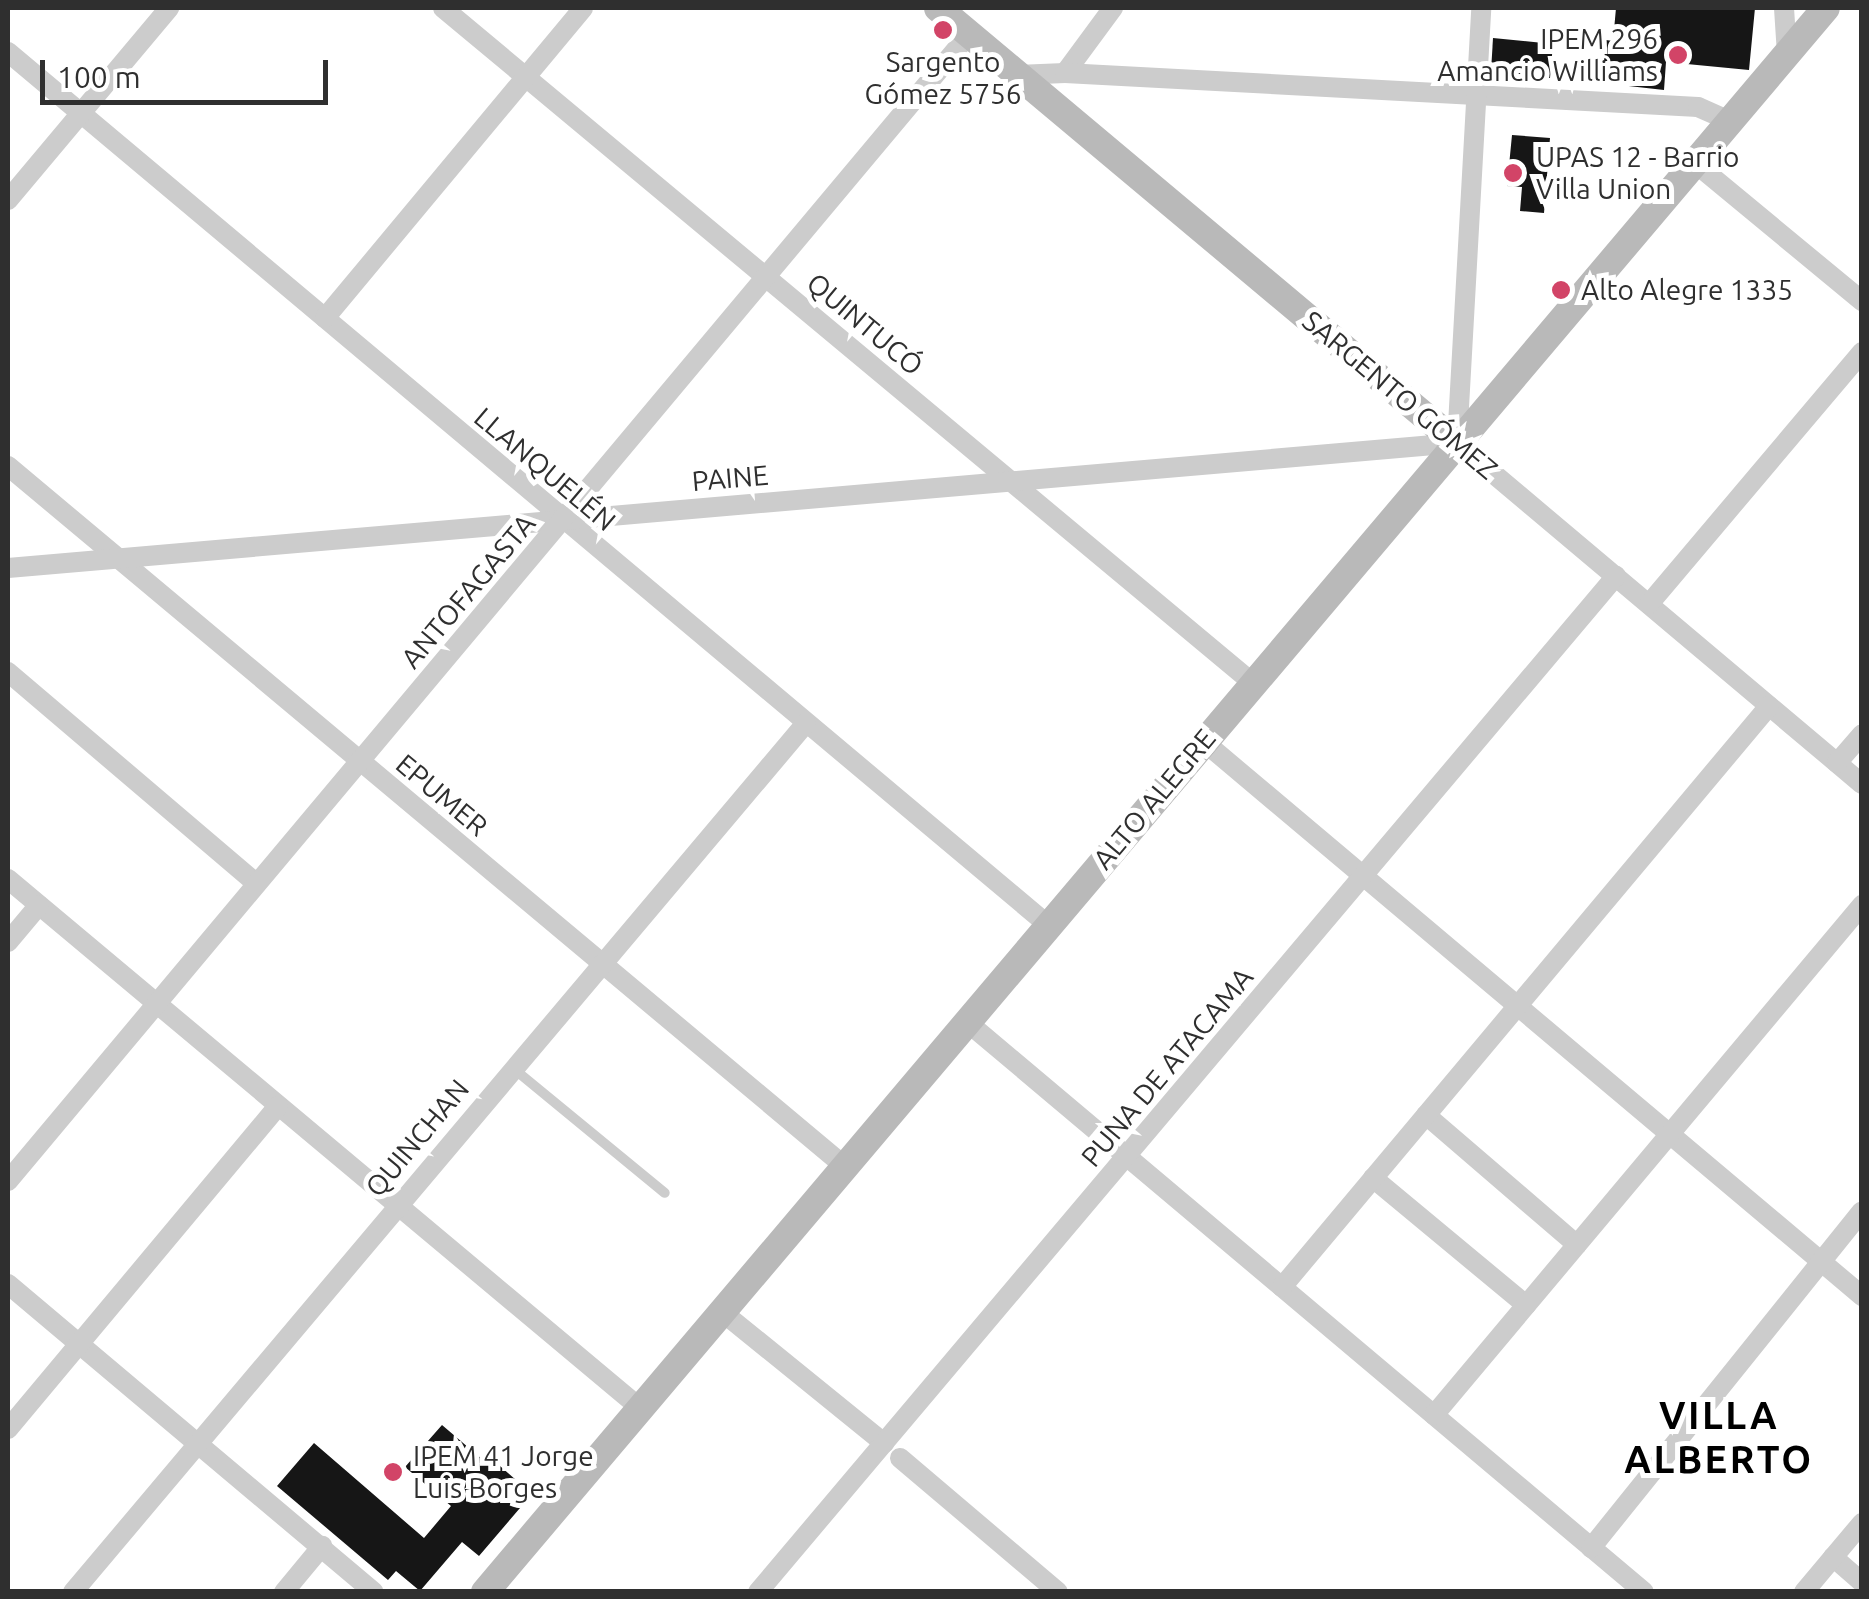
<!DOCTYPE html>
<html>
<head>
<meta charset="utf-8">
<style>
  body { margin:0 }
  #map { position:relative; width:1869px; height:1599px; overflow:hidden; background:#fff; font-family:Ubuntu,sans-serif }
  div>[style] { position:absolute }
  .building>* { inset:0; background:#161616 }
  .service>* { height:10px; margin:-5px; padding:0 5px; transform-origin:5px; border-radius:5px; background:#ccc }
  .minor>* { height:20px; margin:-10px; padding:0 10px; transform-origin:10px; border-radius:10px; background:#ccc }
  .secondary>* { height:28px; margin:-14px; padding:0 14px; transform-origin:14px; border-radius:14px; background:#b9b9b9 }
  .dots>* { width:28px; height:28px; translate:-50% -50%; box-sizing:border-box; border:5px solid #fff; border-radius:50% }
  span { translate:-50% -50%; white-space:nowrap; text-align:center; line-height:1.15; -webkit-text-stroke:10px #fff; paint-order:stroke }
  .poi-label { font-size:28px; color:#2f2f2f }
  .right { translate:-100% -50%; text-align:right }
  .left { translate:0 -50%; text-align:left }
  .street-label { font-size:28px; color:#2f2f2f }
  .district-label { font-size:38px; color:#000; font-weight:700; letter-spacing:2.5px }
  .frame { position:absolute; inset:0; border:10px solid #2f2f2f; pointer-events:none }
  .scale { position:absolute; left:40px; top:60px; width:288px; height:45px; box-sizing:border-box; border:5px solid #2f2f2f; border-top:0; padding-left:12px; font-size:30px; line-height:35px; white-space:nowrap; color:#2f2f2f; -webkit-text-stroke:8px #fff; paint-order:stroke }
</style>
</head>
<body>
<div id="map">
  <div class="building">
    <i style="clip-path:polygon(1616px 8px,1755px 8px,1749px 70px,1666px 62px,1664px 90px,1602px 83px,1606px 40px,1613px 41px)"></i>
    <i style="clip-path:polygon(1493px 38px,1553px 44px,1550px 78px,1491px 72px)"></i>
    <i style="clip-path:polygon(1512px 135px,1550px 138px,1544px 213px,1520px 211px,1522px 187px,1507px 186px)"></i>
    <i style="clip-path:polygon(442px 1425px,496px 1471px,500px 1466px,532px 1494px,479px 1556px,462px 1542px,420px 1591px,396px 1571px,388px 1580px,277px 1486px,314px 1443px,424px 1538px,451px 1506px,405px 1467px)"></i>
  </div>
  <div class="service">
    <i style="left:514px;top:1069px;width:195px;rotate:39.4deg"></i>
  </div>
  <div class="minor">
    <i style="left:443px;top:8px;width:1054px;rotate:39.81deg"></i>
    <i style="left:1784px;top:8px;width:46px;rotate:86.3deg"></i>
    <i style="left:8px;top:52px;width:1358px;rotate:40.01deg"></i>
    <i style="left:1065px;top:73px;width:81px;rotate:-53.6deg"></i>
    <i style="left:1017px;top:75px;width:48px;rotate:-2.4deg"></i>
    <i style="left:1065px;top:73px;width:634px;rotate:3.07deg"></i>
    <i style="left:1698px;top:107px;width:35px;rotate:24deg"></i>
    <i style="left:1695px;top:163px;width:217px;rotate:39.6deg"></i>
    <i style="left:8px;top:200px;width:251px;rotate:-50deg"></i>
    <i style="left:325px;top:318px;width:403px;rotate:-50.2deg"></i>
    <i style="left:1457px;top:443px;width:529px;rotate:40.1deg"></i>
    <i style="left:1457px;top:443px;width:436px;rotate:-86.8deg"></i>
    <i style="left:8px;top:466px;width:1089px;rotate:39.93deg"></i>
    <i style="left:8px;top:568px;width:1454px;rotate:-4.93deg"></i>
    <i style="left:1649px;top:604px;width:330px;rotate:-49.8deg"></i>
    <i style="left:8px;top:672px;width:326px;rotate:40.4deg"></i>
    <i style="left:1203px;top:741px;width:862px;rotate:40.1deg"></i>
    <i style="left:1837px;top:763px;width:38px;rotate:-49deg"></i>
    <i style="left:8px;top:879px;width:824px;rotate:39.93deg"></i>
    <i style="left:8px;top:942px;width:48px;rotate:-50deg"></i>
    <i style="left:966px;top:1021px;width:886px;rotate:40.1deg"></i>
    <i style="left:1426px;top:1115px;width:199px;rotate:40.7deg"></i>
    <i style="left:1373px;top:1178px;width:199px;rotate:39.7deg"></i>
    <i style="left:8px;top:1181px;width:1496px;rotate:-50.04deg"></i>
    <i style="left:8px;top:1284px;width:478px;rotate:40.1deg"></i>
    <i style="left:1282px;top:1287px;width:758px;rotate:-50.03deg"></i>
    <i style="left:721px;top:1311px;width:210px;rotate:39deg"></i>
    <i style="left:1434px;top:1415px;width:666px;rotate:-50deg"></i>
    <i style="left:8px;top:1429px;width:421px;rotate:-50.1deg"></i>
    <i style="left:900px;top:1458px;width:207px;rotate:40.3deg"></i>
    <i style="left:1591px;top:1548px;width:432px;rotate:-51.2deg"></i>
    <i style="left:1833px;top:1557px;width:38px;rotate:41deg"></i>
    <i style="left:73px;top:1592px;width:1137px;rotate:-49.85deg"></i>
    <i style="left:284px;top:1592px;width:60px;rotate:-50.4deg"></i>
    <i style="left:758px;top:1592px;width:1330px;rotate:-49.82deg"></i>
    <i style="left:1804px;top:1592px;width:90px;rotate:-50deg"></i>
  </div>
  <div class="secondary">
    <i style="left:938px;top:8px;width:677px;rotate:39.97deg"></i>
    <i style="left:485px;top:1592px;width:2075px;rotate:-49.75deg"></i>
  </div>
  <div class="dots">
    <i style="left:943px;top:30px;background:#d24467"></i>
    <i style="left:1678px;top:55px;background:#d24467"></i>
    <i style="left:1513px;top:173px;background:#d24467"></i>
    <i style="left:1561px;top:290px;background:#d24467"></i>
    <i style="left:393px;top:1472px;background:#d24467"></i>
  </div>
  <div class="poi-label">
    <span class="right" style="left:1658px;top:55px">IPEM 296<br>Amancio Williams</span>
    <span style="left:943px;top:78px">Sargento<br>Gómez 5756</span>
    <span class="left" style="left:1536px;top:173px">UPAS 12 - Barrio<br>Villa Union</span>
    <span class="left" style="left:1581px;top:290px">Alto Alegre 1335</span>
    <span class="left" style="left:413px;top:1472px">IPEM 41 Jorge<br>Luis Borges</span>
  </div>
  <div class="street-label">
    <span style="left:865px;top:324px;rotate:40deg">QUINTUCÓ</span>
    <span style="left:1400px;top:395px;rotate:40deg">SARGENTO GÓMEZ</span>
    <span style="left:545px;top:469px;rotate:40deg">LLANQUELÉN</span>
    <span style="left:730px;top:478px;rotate:-5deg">PAINE</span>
    <span style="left:468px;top:591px;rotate:-50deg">ANTOFAGASTA</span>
    <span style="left:442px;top:795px;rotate:40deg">EPUMER</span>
    <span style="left:1154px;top:799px;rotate:-50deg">ALTO ALEGRE</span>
    <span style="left:1167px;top:1067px;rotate:-50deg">PUNA DE ATACAMA</span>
    <span style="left:417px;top:1138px;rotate:-50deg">QUINCHAN</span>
  </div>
  <div class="district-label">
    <span style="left:1719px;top:1438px">VILLA<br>ALBERTO</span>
  </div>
  <div class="frame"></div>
  <div class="scale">100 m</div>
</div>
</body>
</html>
